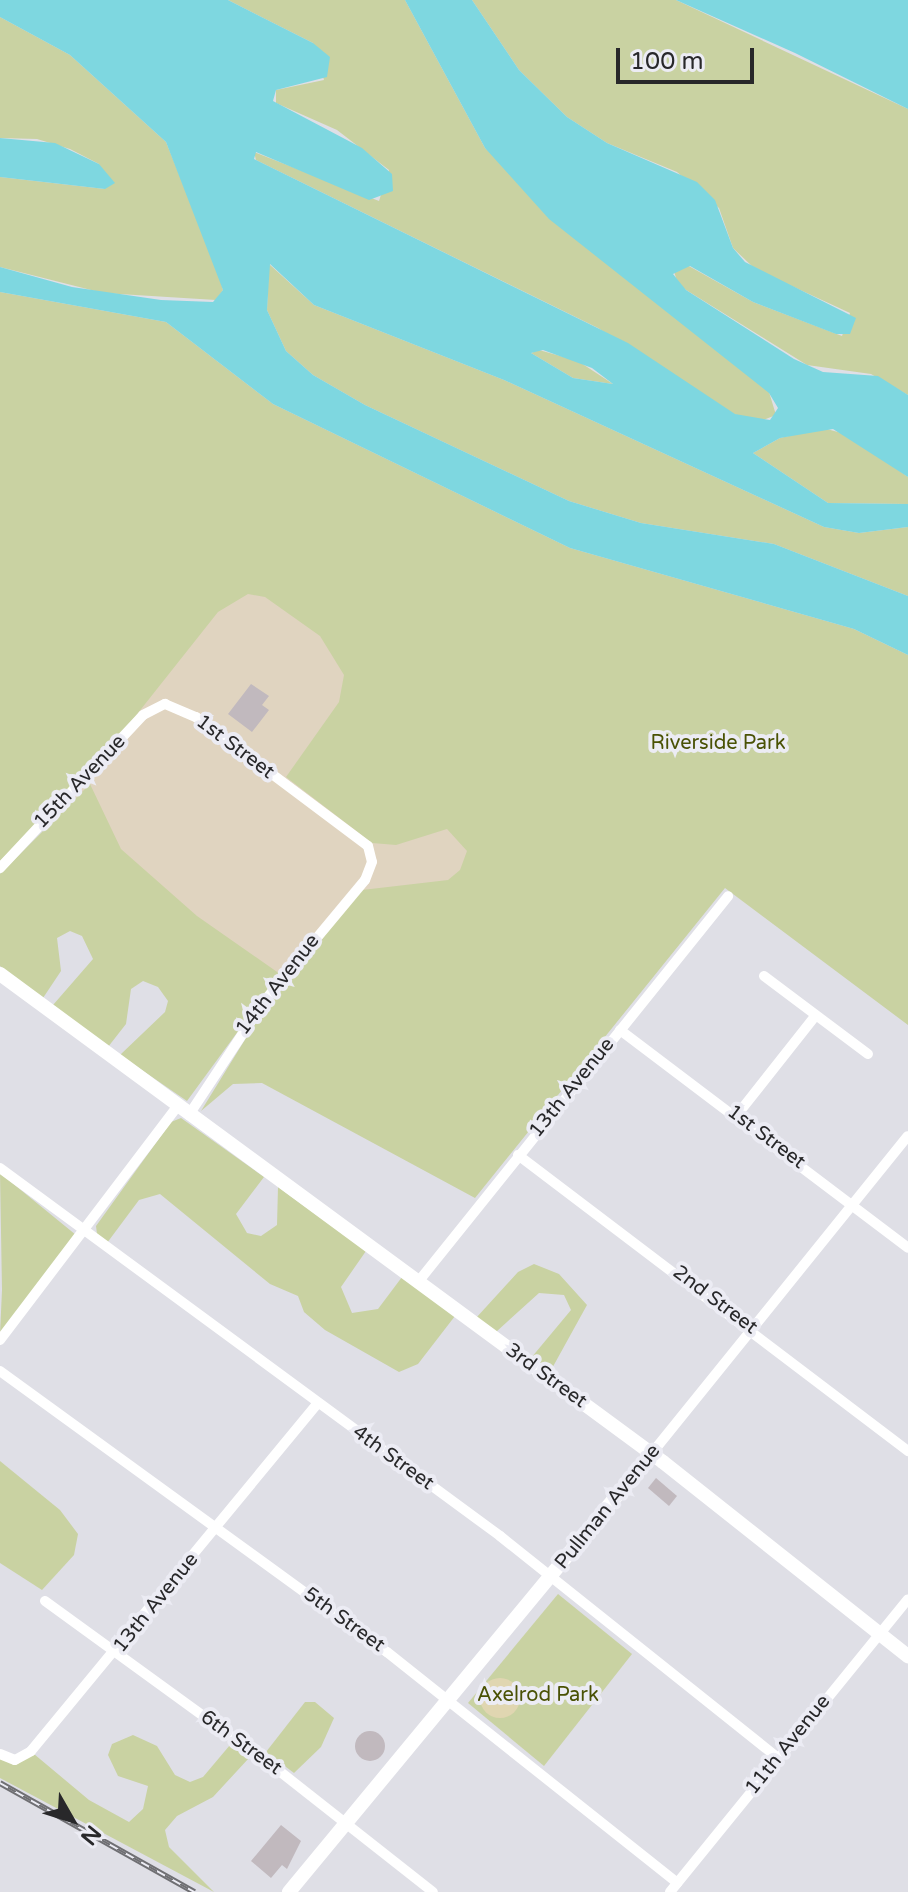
<!DOCTYPE html>
<html>
<head>
<meta charset="utf-8">
<style>
  body { margin:0 }
  #map { position:relative; width:908px; height:1892px; overflow:hidden; background:#dfdfe6; font-family:"Varela Round",sans-serif }
  div>[style] { position:absolute }
  .industrial>* { inset:0; background:#e0d4c0 }
  .green>* { inset:0; background:#c9d2a2 }
  .sand>* { inset:0; background:#e0d6b1 }
  .round { border-radius:50% }
  .water>* { inset:0; background:#7ed7e0 }
  .building>* { inset:0; background:#c1b9be }
  .street>* { height:10px; margin:-5px; padding:0 5px; transform-origin:5px; border-radius:5px; background:#fff }
  .secondary>* { height:14px; margin:-7px; padding:0 7px; transform-origin:7px; border-radius:7px; background:#fff }
  .rail>* { height:6px; margin-top:-3px; transform-origin:0; background:repeating-linear-gradient(90deg,#ececf4 0 9px,#6f6f73 0 18px); box-sizing:border-box; border-block:2px solid #6f6f73 }
  span { translate:-50% -50%; white-space:nowrap; text-align:center; line-height:1.15; -webkit-text-stroke:8px #ececf4; paint-order:stroke }
  .park-label { font-size:20px; color:#4a5205 }
  .street-label { font-size:20px; color:#28282a }
  .north { position:absolute; left:32px; top:1780px; width:80px; height:80px; -webkit-text-stroke:6px #ececf4; paint-order:stroke; rotate:129deg; font-size:22px; font-weight:700; line-height:32px; text-align:center; color:#28282a }
  .north::after { content:''; display:block; margin:auto; width:28px; height:36px; background:#28282a; clip-path:polygon(50% 0,100% 100%,50% 72%,0 100%) }
  .scale { position:absolute; left:616px; top:48px; width:138px; height:36px; box-sizing:border-box; border:4px solid #28282a; border-top:0; padding-left:10px; font-size:24px; line-height:28px; white-space:nowrap; color:#28282a; -webkit-text-stroke:6px #ececf4; paint-order:stroke }
</style>
</head>
<body>
<div id="map">
  <div class="industrial">
    <i style="clip-path:polygon(248px 575px,704px 913px,513px 1150px,51px 809px)"></i>
  </div>
  <div class="green">
    <i style="clip-path:polygon(228px 0,405px 0,485px 148px,769px 392px,776px 415px,758px 422px,734px 414px,598px 328px,256px 160px,254px 152px,379px 201px,389px 170px,337px 130px,276px 103px,276px 90px,324px 80px,313px 43px)"></i>
    <i style="clip-path:polygon(472px 0,676px 0,908px 109px,908px 395px,871px 374px,807px 365px,678px 285px,674px 271px,687px 265px,753px 302px,842px 336px,850px 313px,755px 269px,733px 248px,719px 208px,677px 172px,607px 143px,567px 117px,519px 70px)"></i>
    <i style="clip-path:polygon(0 17px,70px 55px,166px 142px,217px 268px,223px 290px,216px 300px,103px 293px,0 267px,0 177px,105px 189px,99px 164px,70px 149px,37px 139px,0 138px)"></i>
    <i style="clip-path:polygon(269px 264px,314px 305px,504px 380px,824px 527px,859px 533px,908px 527px,908px 596px,774px 544px,641px 523px,569px 501px,365px 405px,313px 375px,286px 351px,267px 310px)"></i>
    <i style="clip-path:polygon(0 292px,166px 322px,273px 404px,570px 548px,854px 629px,908px 655px,908px 1025px,725px 888px,475px 1198px,262px 1083px,233px 1084px,201px 1111px,262px 1012px,362px 890px,448px 880px,460px 870px,467px 851px,447px 829px,396px 845px,372px 843px,286px 777px,339px 702px,344px 675px,320px 636px,265px 597px,248px 594px,218px 612px,111px 747px,0 861px)"></i>
    <i style="clip-path:polygon(539px 350px,578px 361px,613px 384px,573px 378px,531px 353px)"></i>
    <i style="clip-path:polygon(823px 428px,849px 435px,908px 477px,908px 504px,828px 503px,753px 453px,780px 438px)"></i>
    <i style="clip-path:polygon(90px 784px,121px 849px,197px 916px,280px 974px,187px 1101px,120px 1055px,165px 1012px,168px 1001px,158px 987px,143px 981px,131px 989px,126px 1024px,108px 1047px,53px 1005px,93px 959px,82px 936px,70px 931px,57px 938px,61px 971px,43px 998px,0 966px,0 874px)"></i>
    <i style="clip-path:polygon(181px 1118px,264px 1177px,236px 1214px,247px 1233px,261px 1236px,277px 1225px,278px 1187px,366px 1251px,341px 1287px,352px 1313px,378px 1309px,402px 1277px,455px 1316px,418px 1364px,399px 1372px,325px 1330px,304px 1312px,298px 1296px,270px 1284px,160px 1194px,139px 1200px,107px 1243px,97px 1234px,96px 1226px,171px 1122px)"></i>
    <i style="clip-path:polygon(0 1173px,76px 1235px,0 1334px,2px 1290px)"></i>
    <i style="clip-path:polygon(534px 1264px,559px 1274px,587px 1305px,550px 1372px,531px 1358px,571px 1310px,564px 1295px,539px 1293px,496px 1332px,476px 1318px,518px 1272px)"></i>
    <i style="clip-path:polygon(0 1461px,60px 1510px,78px 1534px,74px 1555px,42px 1590px,0 1563px)"></i>
    <i style="clip-path:polygon(558px 1594px,632px 1654px,544px 1766px,468px 1703px)"></i>
    <i style="clip-path:polygon(305px 1702px,315px 1702px,334px 1718px,321px 1747px,294px 1773px,266px 1752px)"></i>
    <i style="clip-path:polygon(133px 1735px,157px 1746px,175px 1775px,190px 1782px,203px 1777px,230px 1745px,249px 1758px,213px 1797px,177px 1816px,165px 1830px,169px 1847px,214px 1892px,0 1778px,0 1759px,17px 1764px,34px 1754px,89px 1800px,129px 1822px,143px 1809px,148px 1786px,118px 1776px,108px 1755px,112px 1744px)"></i>
  </div>
  <div class="sand">
    <i class="round" style="left:480px;top:1678px;width:40px;height:40px"></i>
  </div>
  <div class="water">
    <i style="clip-path:polygon(evenodd,0 0,228px 0,313px 43px,330px 57px,327px 77px,276px 90px,273px 101px,362px 148px,392px 174px,393px 191px,369px 200px,256px 152px,254px 159px,628px 343px,735px 414px,770px 420px,778px 408px,769px 393px,549px 219px,485px 148px,405px 0,472px 0,519px 70px,567px 117px,607px 143px,697px 182px,715px 200px,733px 248px,745px 262px,856px 318px,850px 334px,836px 334px,753px 302px,690px 266px,673px 274px,686px 290px,794px 359px,823px 372px,878px 376px,908px 395px,908px 477px,833px 429px,780px 438px,753px 453px,828px 503px,908px 504px,908px 527px,859px 533px,824px 527px,504px 380px,314px 305px,270px 264px,267px 310px,286px 351px,313px 375px,365px 405px,569px 501px,641px 523px,774px 544px,908px 596px,908px 655px,854px 629px,570px 548px,273px 404px,166px 322px,0 292px,0 267px,72px 287px,161px 300px,213px 302px,223px 290px,166px 142px,70px 55px,0 17px,0 0,543px 350px,592px 368px,613px 384px,573px 378px,531px 353px,543px 350px)"></i>
    <i style="clip-path:polygon(676px 0,908px 0,908px 109px,795px 53px)"></i>
    <i style="clip-path:polygon(0 138px,55px 143px,99px 164px,115px 183px,105px 189px,0 177px)"></i>
  </div>
  <div class="building">
    <i style="clip-path:polygon(251px 684px,269px 696px,262px 705px,269px 710px,252px 732px,228px 714px)"></i>
    <i style="clip-path:polygon(656px 1478px,677px 1496px,669px 1506px,648px 1488px)"></i>
    <i class="round" style="left:355px;top:1731px;width:30px;height:30px"></i>
    <i style="clip-path:polygon(281px 1825px,301px 1841px,287px 1869px,282px 1865px,271px 1878px,251px 1861px)"></i>
  </div>
  <div class="street">
    <i style="left:0;top:868px;width:209px;rotate:-46.9deg"></i>
    <i style="left:143px;top:715px;width:25px;rotate:-27deg"></i>
    <i style="left:165px;top:704px;width:34px;rotate:23deg"></i>
    <i style="left:196px;top:717px;width:215px;rotate:36.9deg"></i>
    <i style="left:368px;top:846px;width:16px;rotate:76deg"></i>
    <i style="left:372px;top:862px;width:19px;rotate:111deg"></i>
    <i style="left:365px;top:880px;width:156px;rotate:129.8deg"></i>
    <i style="left:265px;top:1000px;width:138px;rotate:123.5deg"></i>
    <i style="left:764px;top:976px;width:130px;rotate:36.9deg"></i>
    <i style="left:620px;top:1030px;width:361px;rotate:37.1deg"></i>
    <i style="left:737px;top:1115px;width:127px;rotate:-51.7deg"></i>
    <i style="left:518px;top:1155px;width:490px;rotate:37.2deg"></i>
    <i style="left:0;top:1168px;width:621px;rotate:36.35deg"></i>
    <i style="left:500px;top:1536px;width:356px;rotate:38.6deg"></i>
    <i style="left:418px;top:1282px;width:495px;rotate:-51.2deg"></i>
    <i style="left:0;top:1340px;width:293px;rotate:-52.8deg"></i>
    <i style="left:0;top:1371px;width:478px;rotate:36deg"></i>
    <i style="left:387px;top:1652px;width:371px;rotate:38.5deg"></i>
    <i style="left:652px;top:1453px;width:407px;rotate:-51.1deg"></i>
    <i style="left:45px;top:1601px;width:288px;rotate:36deg"></i>
    <i style="left:278px;top:1770px;width:197px;rotate:38.2deg"></i>
    <i style="left:0;top:1754px;width:16px;rotate:22deg"></i>
    <i style="left:15px;top:1760px;width:18px;rotate:-29deg"></i>
    <i style="left:31px;top:1751px;width:451px;rotate:-50.5deg"></i>
    <i style="left:670px;top:1892px;width:377px;rotate:-50.9deg"></i>
  </div>
  <div class="secondary">
    <i style="left:0;top:974px;width:823px;rotate:36.35deg"></i>
    <i style="left:663px;top:1462px;width:313px;rotate:38.4deg"></i>
    <i style="left:289px;top:1892px;width:570px;rotate:-50.41deg"></i>
  </div>
  <div class="rail">
    <i style="left:0;top:1783px;width:223px;rotate:29.3deg"></i>
  </div>
  <div class="park-label">
    <span style="left:718px;top:743px">Riverside Park</span>
    <span style="left:538px;top:1695px">Axelrod Park</span>
  </div>
  <div class="street-label">
    <span style="left:235px;top:747px;rotate:37deg">1st Street</span>
    <span style="left:80px;top:782px;rotate:-46deg">15th Avenue</span>
    <span style="left:278px;top:985px;rotate:-52deg">14th Avenue</span>
    <span style="left:572px;top:1088px;rotate:-51deg">13th Avenue</span>
    <span style="left:766px;top:1137px;rotate:37deg">1st Street</span>
    <span style="left:715px;top:1300px;rotate:37deg">2nd Street</span>
    <span style="left:546px;top:1376px;rotate:36deg">3rd Street</span>
    <span style="left:393px;top:1458px;rotate:36deg">4th Street</span>
    <span style="left:608px;top:1507px;rotate:-51deg">Pullman Avenue</span>
    <span style="left:156px;top:1603px;rotate:-51deg">13th Avenue</span>
    <span style="left:344px;top:1620px;rotate:36deg">5th Street</span>
    <span style="left:241px;top:1743px;rotate:36deg">6th Street</span>
    <span style="left:788px;top:1745px;rotate:-51deg">11th Avenue</span>
  </div>
  <div class="north">N</div>
  <div class="scale">100 m</div>
</div>
</body>
</html>
